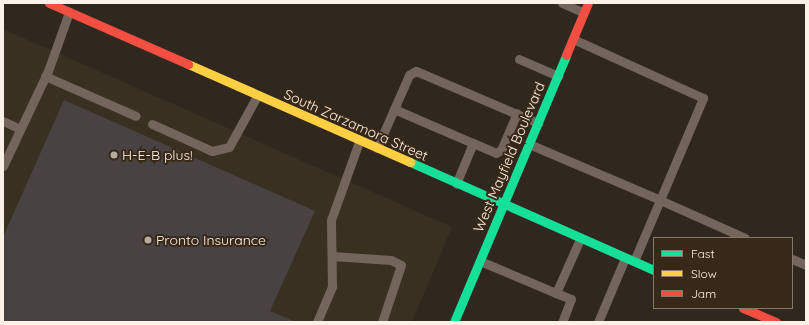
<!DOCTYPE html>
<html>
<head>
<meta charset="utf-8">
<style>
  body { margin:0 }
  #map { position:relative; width:809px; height:325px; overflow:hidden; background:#30281f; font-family:Quicksand,sans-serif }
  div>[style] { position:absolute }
  .commercial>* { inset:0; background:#3a3021 }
  .building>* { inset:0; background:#484242 }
  .lane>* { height:9px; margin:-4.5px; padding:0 4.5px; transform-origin:4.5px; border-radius:4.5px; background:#73645c }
  .fast>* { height:9px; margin:-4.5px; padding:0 4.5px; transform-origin:4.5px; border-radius:4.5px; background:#16e098 }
  .slow>* { height:9px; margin:-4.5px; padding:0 4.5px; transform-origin:4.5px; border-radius:4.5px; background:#ffcf43 }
  .jam>* { height:9px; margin:-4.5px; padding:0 4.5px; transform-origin:4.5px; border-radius:4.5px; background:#f24e42 }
  .dots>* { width:11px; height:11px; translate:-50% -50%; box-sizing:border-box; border:2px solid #382817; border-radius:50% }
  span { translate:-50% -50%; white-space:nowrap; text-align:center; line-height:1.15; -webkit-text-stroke:4px #382817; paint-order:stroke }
  .street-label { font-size:14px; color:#fcf1e6 }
  .poi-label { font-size:14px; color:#fcf1e6 }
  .left { translate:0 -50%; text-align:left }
  .frame { position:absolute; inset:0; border:4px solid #fcf1e6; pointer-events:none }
  .legend { position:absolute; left:653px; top:237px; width:140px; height:72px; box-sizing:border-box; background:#382817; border:1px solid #86786a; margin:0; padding:5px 7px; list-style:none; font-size:12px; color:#fcf1e6 }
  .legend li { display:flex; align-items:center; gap:8px; height:20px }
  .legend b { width:20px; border:1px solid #86786a }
</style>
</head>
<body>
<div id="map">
  <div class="commercial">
    <i style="clip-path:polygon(3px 29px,452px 227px,412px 322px,3px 322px)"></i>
  </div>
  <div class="building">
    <i style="clip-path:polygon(64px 100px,315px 211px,270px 311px,296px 322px,3px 322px,3px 237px)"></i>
  </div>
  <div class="lane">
    <i style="left:562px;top:3px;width:24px;rotate:24deg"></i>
    <i style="left:519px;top:59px;width:43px;rotate:23.6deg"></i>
    <i style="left:45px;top:76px;width:99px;rotate:23.7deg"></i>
    <i style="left:394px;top:109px;width:86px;rotate:23.3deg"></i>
    <i style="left:473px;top:143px;width:44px;rotate:112.5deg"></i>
    <i style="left:3px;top:121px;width:19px;rotate:25deg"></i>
    <i style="left:152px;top:124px;width:66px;rotate:24.2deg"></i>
    <i style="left:212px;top:151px;width:17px;rotate:-13deg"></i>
    <i style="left:229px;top:147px;width:58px;rotate:-61.2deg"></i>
    <i style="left:473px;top:143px;width:25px;rotate:23deg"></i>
    <i style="left:496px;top:153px;width:6px;rotate:-31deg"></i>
    <i style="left:501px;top:150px;width:40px;rotate:-66.6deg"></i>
    <i style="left:529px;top:144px;width:142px;rotate:23.1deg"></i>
    <i style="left:660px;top:200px;width:111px;rotate:-67.1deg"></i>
    <i style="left:703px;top:98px;width:143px;rotate:-155.6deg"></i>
    <i style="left:377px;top:148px;width:80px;rotate:-66.3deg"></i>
    <i style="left:409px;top:75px;width:8px;rotate:-30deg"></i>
    <i style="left:416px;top:71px;width:133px;rotate:23.1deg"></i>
    <i style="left:3px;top:166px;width:105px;rotate:-64.7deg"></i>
    <i style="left:48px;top:71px;width:63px;rotate:-70.4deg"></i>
    <i style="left:332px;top:256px;width:59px;rotate:3.9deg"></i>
    <i style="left:391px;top:260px;width:11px;rotate:27deg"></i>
    <i style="left:401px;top:265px;width:60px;rotate:108.4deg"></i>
    <i style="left:792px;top:259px;width:15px;rotate:23deg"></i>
    <i style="left:480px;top:261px;width:82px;rotate:22.8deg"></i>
    <i style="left:556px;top:293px;width:59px;rotate:-66deg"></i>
    <i style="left:634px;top:261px;width:66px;rotate:-66.9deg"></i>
    <i style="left:660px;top:200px;width:93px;rotate:24.1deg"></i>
    <i style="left:556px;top:293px;width:16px;rotate:22deg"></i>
    <i style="left:571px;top:299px;width:25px;rotate:111deg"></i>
    <i style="left:317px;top:322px;width:39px;rotate:-67deg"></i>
    <i style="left:332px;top:286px;width:66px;rotate:-90.9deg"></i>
    <i style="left:331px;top:220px;width:83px;rotate:-70.3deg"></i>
    <i style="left:598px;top:322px;width:69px;rotate:-67.1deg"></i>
  </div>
  <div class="fast">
    <i style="left:410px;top:162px;width:267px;rotate:23.9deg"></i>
    <i style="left:454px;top:322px;width:290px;rotate:-67.2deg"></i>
  </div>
  <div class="slow">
    <i style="left:188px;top:64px;width:243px;rotate:23.8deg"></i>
  </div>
  <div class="jam">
    <i style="left:49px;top:3px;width:152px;rotate:23.7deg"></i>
    <i style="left:566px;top:55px;width:56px;rotate:-67.1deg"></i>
    <i style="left:743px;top:308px;width:36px;rotate:23deg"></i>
  </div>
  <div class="dots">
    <i style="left:114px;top:155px;background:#b5aba0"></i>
    <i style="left:148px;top:240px;background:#b5aba0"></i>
  </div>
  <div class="street-label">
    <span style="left:356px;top:125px;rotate:24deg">South Zarzamora Street</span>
    <span style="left:509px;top:157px;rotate:-67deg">West Mayfield Boulevard</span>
  </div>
  <div class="poi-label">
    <span class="left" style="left:122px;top:155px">H-E-B plus!</span>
    <span class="left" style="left:156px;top:240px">Pronto Insurance</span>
  </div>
  <div class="frame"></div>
  <ul class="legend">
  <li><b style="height:5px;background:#16e098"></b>Fast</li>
  <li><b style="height:5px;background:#ffcf43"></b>Slow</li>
  <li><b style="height:5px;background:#f24e42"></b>Jam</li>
  </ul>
</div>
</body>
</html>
